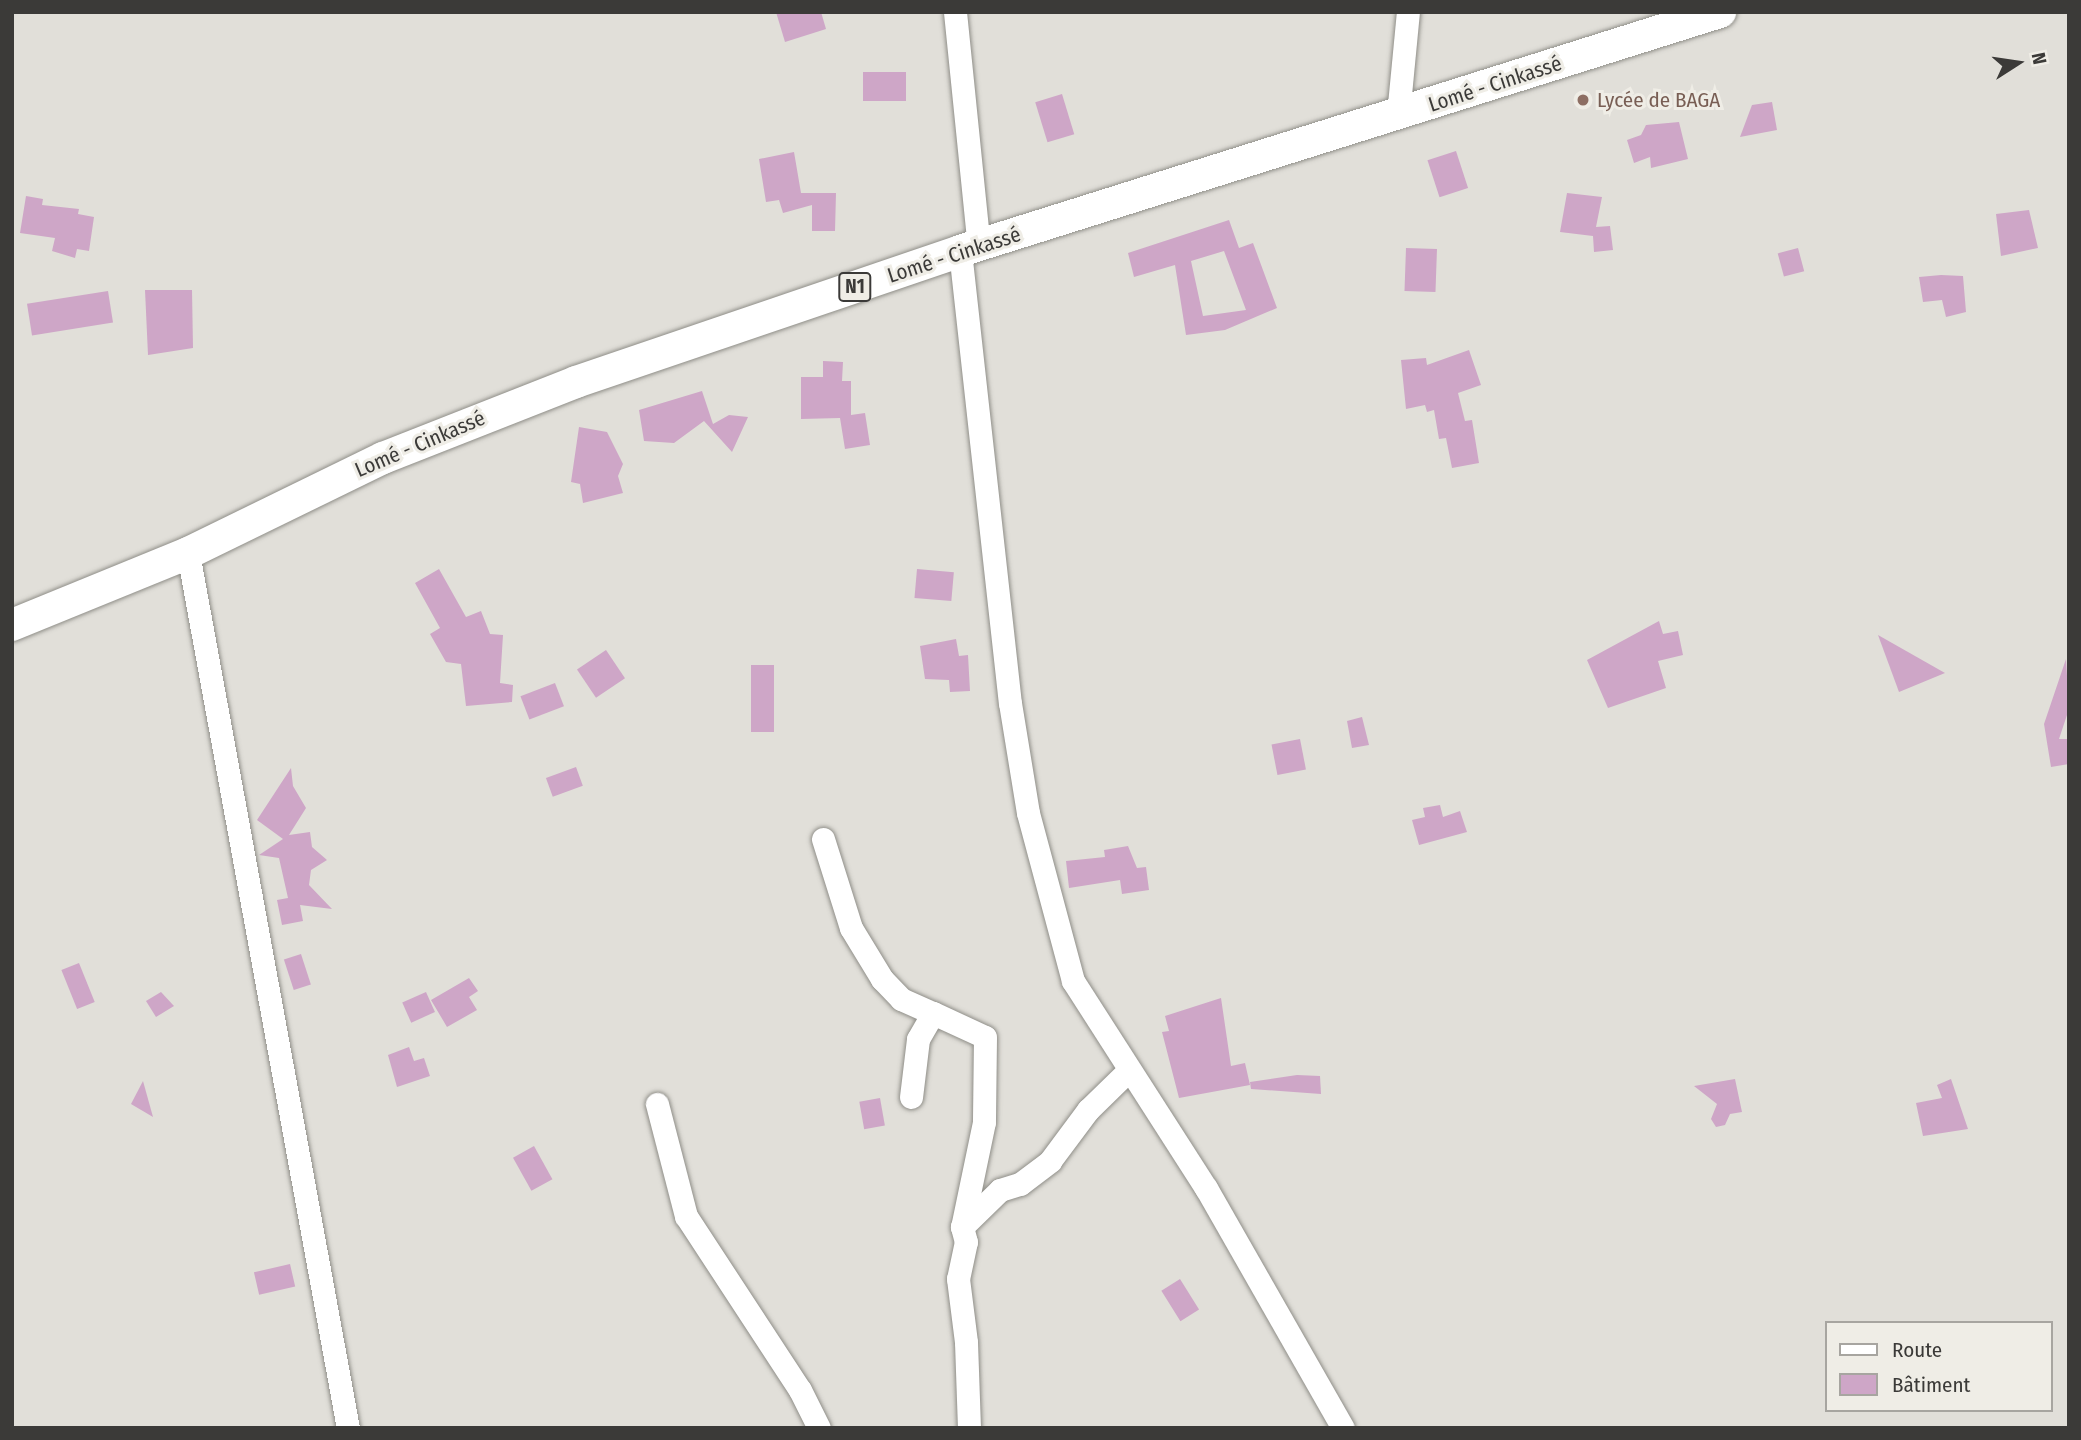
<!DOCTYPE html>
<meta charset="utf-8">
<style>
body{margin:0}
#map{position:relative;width:2081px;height:1440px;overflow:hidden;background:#e1dfd9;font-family:"Fira Sans Condensed",sans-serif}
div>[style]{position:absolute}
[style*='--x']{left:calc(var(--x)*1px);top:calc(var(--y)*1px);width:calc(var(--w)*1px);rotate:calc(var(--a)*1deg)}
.building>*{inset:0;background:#cea6c7;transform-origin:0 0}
.roads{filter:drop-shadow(0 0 2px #8f8e88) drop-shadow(0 0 2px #8f8e88)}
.minor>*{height:23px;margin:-11.5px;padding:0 11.5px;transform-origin:11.5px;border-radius:11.5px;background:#fff}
.highway>*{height:32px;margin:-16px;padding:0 16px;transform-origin:16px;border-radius:16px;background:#fff}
.dots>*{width:19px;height:19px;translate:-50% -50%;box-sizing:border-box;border:4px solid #efede6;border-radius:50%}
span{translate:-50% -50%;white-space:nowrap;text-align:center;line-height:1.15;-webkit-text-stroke:6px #efede6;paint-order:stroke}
.shield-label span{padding:2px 5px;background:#efede6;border:2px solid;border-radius:5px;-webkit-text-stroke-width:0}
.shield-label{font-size:19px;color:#3b3a38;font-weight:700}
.street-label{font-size:21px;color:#3b3a38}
.education-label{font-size:21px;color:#785e54}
.left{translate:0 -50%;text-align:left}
.frame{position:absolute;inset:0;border:14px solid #3b3a38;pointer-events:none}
.legend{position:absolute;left:1825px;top:1321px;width:228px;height:91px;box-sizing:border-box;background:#efede6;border:2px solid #a7a5a0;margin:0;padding:9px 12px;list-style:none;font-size:21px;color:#3b3a38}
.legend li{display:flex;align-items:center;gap:14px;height:35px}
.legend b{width:35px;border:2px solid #a7a5a0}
.north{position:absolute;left:1983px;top:28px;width:70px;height:70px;-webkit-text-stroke:5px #efede6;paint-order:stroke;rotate:78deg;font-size:19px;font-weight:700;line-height:28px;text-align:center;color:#3b3a38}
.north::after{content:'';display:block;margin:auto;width:24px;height:32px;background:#3b3a38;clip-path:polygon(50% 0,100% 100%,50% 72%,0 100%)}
</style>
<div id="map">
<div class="building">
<i style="clip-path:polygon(776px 12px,821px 12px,826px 29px,785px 42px)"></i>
<i style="left:906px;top:72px;width:29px;height:43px;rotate:90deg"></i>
<i style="left:1062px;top:94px;width:42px;height:28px;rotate:73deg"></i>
<i style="clip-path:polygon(1772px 102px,1777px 130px,1740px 137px,1752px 105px)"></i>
<i style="clip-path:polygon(1679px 122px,1688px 159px,1651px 168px,1650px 157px,1634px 163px,1627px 140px,1641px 135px,1646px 125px)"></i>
<i style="left:1456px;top:151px;width:39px;height:30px;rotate:72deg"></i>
<i style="clip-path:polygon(794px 152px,801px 193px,836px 193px,835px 231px,812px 231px,812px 205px,783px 213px,779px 200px,766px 202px,759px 159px)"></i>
<i style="clip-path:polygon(1567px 193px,1602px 197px,1596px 227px,1610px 226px,1613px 250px,1594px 252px,1593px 236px,1560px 232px)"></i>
<i style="clip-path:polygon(26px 196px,43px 199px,42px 205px,79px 209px,78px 214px,94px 217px,89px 251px,77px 249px,75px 258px,52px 251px,55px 238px,20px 233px)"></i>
<i style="clip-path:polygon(2029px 210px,2038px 248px,2001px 256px,1996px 214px)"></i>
<i style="clip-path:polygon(evenodd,1229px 220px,1239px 248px,1253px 243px,1277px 308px,1225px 330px,1186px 335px,1175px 265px,1134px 277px,1128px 253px,1229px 220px,1224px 251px,1246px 310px,1203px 316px,1191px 261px,1224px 251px)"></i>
<i style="left:1406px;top:248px;width:31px;height:43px;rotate:2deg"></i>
<i style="left:1798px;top:248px;width:24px;height:21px;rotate:75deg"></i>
<i style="clip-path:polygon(1941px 275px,1963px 276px,1966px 312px,1946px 317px,1942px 300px,1923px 302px,1919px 277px)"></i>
<i style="clip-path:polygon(145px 290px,192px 290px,193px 348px,148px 355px)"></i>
<i style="left:108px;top:291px;width:32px;height:82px;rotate:81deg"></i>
<i style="clip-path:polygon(1469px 350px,1481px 385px,1458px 393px,1465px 421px,1472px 420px,1479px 463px,1452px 468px,1446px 438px,1439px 439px,1434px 410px,1427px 412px,1425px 405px,1406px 409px,1401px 360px,1426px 358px,1427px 365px)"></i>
<i style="clip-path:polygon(823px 361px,843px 362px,842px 381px,851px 381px,851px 415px,865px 413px,870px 445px,845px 449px,840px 418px,801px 419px,801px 377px,823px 377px)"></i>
<i style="clip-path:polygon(702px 391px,713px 424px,729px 415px,748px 417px,732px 452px,704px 421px,674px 443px,644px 441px,639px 410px)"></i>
<i style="clip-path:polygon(579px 427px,607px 432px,623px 464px,618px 476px,623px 493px,583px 503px,580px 484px,571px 482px)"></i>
<i style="clip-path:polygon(439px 569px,466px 617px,481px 611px,490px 634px,503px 635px,500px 683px,513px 685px,512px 702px,466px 706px,461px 664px,446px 662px,430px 634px,440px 628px,415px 583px)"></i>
<i style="left:917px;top:569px;width:37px;height:29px;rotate:5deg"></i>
<i style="clip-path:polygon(1659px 621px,1663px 634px,1678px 631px,1683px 655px,1658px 661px,1666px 688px,1608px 708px,1587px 660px)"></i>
<i style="clip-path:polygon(1878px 635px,1945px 673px,1899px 692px)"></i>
<i style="clip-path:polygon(956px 639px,959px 656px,968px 655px,970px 691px,950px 692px,949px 680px,925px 679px,920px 646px)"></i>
<i style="left:606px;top:650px;width:34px;height:35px;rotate:56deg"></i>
<i style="clip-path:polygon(2066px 659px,2069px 709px,2059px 739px,2069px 739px,2069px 764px,2051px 767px,2044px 724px)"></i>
<i style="left:751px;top:665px;width:23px;height:67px"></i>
<i style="left:555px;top:683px;width:25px;height:37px;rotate:69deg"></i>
<i style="clip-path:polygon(1362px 717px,1369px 745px,1352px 748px,1347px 721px)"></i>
<i style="left:1300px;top:739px;width:31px;height:29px;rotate:79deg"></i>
<i style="left:576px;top:767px;width:20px;height:32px;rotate:70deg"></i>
<i style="clip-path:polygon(291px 768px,293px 786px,306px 808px,289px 835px,310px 832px,312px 847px,327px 860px,311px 870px,309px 885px,332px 909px,300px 905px,303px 921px,282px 925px,277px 900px,288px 898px,279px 858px,259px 855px,283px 839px,257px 820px)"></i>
<i style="clip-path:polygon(1440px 805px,1443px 817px,1460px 811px,1467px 832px,1419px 845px,1412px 820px,1425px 817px,1423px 808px)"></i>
<i style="clip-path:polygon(1128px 846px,1137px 868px,1146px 867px,1149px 890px,1122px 894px,1120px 880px,1069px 888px,1066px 861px,1105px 857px,1104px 850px)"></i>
<i style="left:301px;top:954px;width:32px;height:18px;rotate:72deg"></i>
<i style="left:79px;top:963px;width:42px;height:19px;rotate:68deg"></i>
<i style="clip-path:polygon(469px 978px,478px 991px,469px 997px,477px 1010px,447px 1027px,431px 1000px)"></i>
<i style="clip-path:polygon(161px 992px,174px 1006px,156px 1017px,146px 1001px)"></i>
<i style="left:426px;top:992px;width:22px;height:26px;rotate:66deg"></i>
<i style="clip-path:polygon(1221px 998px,1231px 1066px,1245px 1063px,1250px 1085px,1179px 1098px,1162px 1032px,1169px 1031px,1165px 1016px)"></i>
<i style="clip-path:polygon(409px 1047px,414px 1061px,424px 1058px,430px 1076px,397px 1087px,388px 1055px)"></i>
<i style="clip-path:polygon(1297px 1075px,1320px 1076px,1321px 1094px,1251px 1089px,1250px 1082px)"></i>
<i style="clip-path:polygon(1735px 1079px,1742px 1112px,1730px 1114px,1725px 1125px,1716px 1127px,1711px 1119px,1717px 1104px,1694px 1086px)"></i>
<i style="clip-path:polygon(1951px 1079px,1968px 1129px,1923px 1136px,1916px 1103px,1942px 1098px,1937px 1085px)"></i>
<i style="clip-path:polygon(143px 1081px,153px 1117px,131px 1104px)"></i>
<i style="left:880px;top:1098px;width:28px;height:21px;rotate:80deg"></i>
<i style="left:534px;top:1146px;width:38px;height:24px;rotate:61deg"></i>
<i style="left:290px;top:1264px;width:23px;height:37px;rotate:77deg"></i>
<i style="left:1180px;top:1279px;width:36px;height:22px;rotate:58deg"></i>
</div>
<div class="roads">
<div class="minor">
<i style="--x:955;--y:12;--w:236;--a:84.2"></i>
<i style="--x:1398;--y:115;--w:103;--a:-84.5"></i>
<i style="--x:960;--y:251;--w:455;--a:83.7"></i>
<i style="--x:1010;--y:703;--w:111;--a:80.7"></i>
<i style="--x:1028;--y:813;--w:174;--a:75"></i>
<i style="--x:1073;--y:981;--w:246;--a:57.3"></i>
<i style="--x:1206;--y:1188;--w:276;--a:60.3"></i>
<i style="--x:188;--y:553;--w:890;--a:79.64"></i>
<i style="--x:823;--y:839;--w:93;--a:72.5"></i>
<i style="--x:851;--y:928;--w:60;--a:58.7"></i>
<i style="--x:882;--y:979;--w:28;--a:46"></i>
<i style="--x:901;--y:999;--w:35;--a:24"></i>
<i style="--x:911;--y:1097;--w:58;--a:-83.1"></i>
<i style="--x:918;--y:1039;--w:30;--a:-60"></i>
<i style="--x:933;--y:1013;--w:57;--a:24.8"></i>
<i style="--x:985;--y:1037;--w:85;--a:90.7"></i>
<i style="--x:984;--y:1122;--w:107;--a:101.8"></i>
<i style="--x:657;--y:1104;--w:116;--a:75.5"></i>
<i style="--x:686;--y:1216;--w:208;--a:56.8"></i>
<i style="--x:800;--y:1390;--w:42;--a:63.4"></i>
<i style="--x:969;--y:1428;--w:86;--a:-92"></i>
<i style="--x:966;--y:1342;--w:64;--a:-97.2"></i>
<i style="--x:958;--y:1279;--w:38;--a:-78"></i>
<i style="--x:966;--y:1242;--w:16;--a:-105"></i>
<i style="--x:962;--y:1227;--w:53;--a:-44.2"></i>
<i style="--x:1000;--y:1190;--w:21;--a:-17"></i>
<i style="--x:1020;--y:1184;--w:38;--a:-37"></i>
<i style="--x:1050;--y:1161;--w:64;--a:-53.3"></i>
<i style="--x:1088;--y:1110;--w:56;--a:-44.3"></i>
</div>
<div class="highway">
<i style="--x:12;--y:625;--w:190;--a:-22.2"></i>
<i style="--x:188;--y:553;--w:217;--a:-26"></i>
<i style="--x:383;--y:458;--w:207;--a:-21.5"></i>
<i style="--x:576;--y:382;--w:406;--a:-18.8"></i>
<i style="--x:960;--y:251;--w:797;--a:-17.46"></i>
</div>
</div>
<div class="dots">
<i style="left:1583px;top:100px;background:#8d6e63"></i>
</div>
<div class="shield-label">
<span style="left:855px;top:287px">N1</span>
</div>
<div class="street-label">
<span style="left:1495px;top:84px;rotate:-18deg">Lomé - Cinkassé</span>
<span style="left:954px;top:255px;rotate:-18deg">Lomé - Cinkassé</span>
<span style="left:420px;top:444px;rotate:-23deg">Lomé - Cinkassé</span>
</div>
<div class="education-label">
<span class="left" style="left:1597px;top:100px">Lycée de BAGA</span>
</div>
<div class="frame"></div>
<ul class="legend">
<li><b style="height:9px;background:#fff"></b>Route</li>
<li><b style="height:19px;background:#cea6c7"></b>Bâtiment</li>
</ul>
<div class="north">N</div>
</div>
